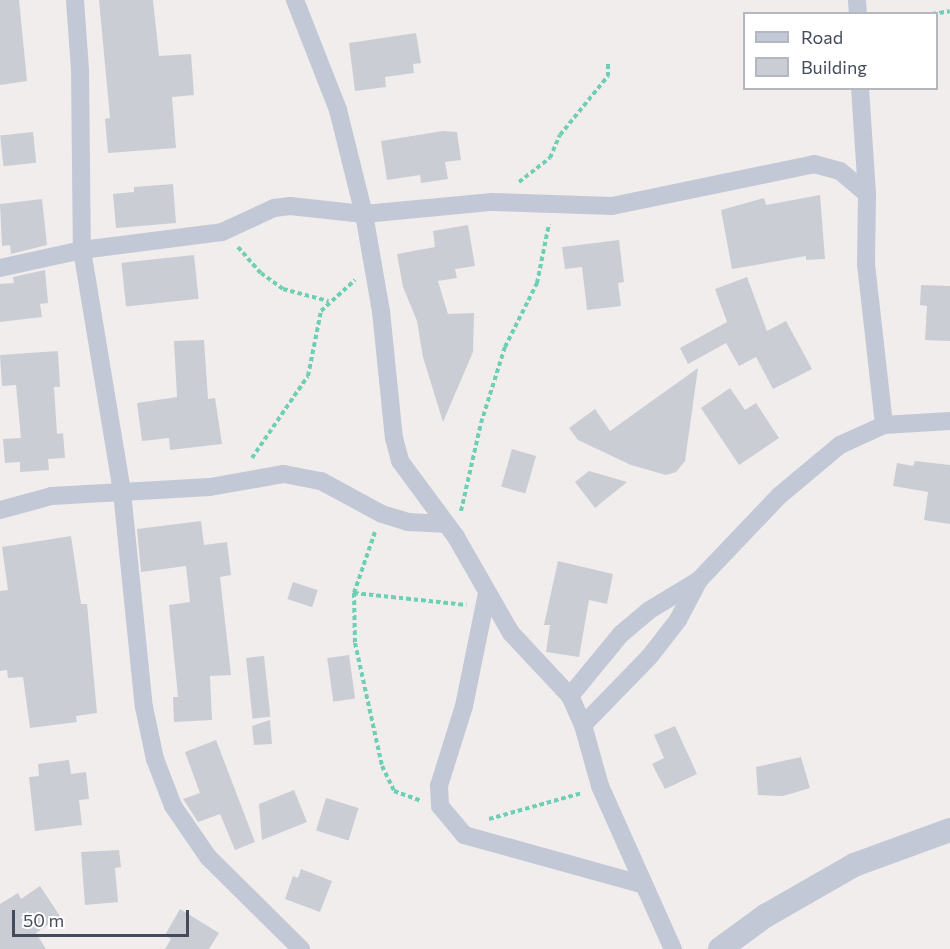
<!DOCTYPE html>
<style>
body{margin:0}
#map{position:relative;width:950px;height:949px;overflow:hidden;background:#f0edec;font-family:Commissioner,sans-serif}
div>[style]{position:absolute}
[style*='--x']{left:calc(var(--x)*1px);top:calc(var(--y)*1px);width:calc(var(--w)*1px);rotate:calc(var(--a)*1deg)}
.building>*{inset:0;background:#cbcdd5;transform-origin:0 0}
.path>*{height:4px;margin-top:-2px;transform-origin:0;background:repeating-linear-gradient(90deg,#6fcfb5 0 4.5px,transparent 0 7.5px)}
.minor>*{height:18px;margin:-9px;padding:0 9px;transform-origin:9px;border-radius:9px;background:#c2c8d5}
.tertiary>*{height:24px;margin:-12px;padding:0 12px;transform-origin:12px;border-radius:12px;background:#c2c8d5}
span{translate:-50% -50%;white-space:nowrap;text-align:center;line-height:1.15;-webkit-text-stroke:6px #fff;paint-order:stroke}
.legend{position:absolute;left:743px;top:12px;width:195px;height:78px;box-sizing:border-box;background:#fff;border:2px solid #b4b7bd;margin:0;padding:8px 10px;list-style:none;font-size:18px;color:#444b5b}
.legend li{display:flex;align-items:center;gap:12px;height:30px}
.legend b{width:30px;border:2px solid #b4b7bd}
.scale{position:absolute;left:12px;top:910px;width:177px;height:27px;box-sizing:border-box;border:3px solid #444b5b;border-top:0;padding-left:8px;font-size:18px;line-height:21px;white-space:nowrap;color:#444b5b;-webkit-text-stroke:4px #fff;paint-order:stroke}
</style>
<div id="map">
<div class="building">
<i style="clip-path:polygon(0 0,19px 0,27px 81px,0 85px)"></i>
<i style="clip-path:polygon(99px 0,153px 0,159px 56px,191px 54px,194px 95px,172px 97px,176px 148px,108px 153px,105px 119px,110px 118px)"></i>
<i style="clip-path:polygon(416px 33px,421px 63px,413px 64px,414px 73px,385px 77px,386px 87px,355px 91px,349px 43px)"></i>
<i style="clip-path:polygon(443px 131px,457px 132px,461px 160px,445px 162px,448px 179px,421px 183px,420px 175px,387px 180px,381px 141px)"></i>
<i style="left:33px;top:132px;width:31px;height:33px;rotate:84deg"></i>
<i style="clip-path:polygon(173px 184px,176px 223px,116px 228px,113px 194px,134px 192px,134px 187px)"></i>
<i style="clip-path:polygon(820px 195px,825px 259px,806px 260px,806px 256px,732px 269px,721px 210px,764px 198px,766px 205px)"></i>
<i style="clip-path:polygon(42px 199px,47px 245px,11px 254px,10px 245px,2px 246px,0 204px)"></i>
<i style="clip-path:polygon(468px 225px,475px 266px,455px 269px,457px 278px,438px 281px,448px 314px,474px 313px,473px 352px,443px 422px,423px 357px,417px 321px,403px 287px,397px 254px,435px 247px,433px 231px)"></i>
<i style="clip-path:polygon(619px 240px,624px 282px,618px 283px,621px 306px,587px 310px,582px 267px,565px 269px,562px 247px)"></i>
<i style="left:194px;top:255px;width:44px;height:73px;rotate:84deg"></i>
<i style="clip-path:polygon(45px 270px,48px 303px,40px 304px,42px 317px,0 322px,0 284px,14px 283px,13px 277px)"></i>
<i style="clip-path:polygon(747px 277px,767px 331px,786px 321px,812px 369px,773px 389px,756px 357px,739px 366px,726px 343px,688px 364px,680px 348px,727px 322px,715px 289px)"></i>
<i style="clip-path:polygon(921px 285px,950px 286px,950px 341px,925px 340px,927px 306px,920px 305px)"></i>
<i style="clip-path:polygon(204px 340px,208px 399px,215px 398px,222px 444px,170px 450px,169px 438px,142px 441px,137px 403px,177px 397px,174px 341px)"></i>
<i style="clip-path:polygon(58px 351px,60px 387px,54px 387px,57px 434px,63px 433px,65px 458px,48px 459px,49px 470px,20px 472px,20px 462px,5px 463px,3px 439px,21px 438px,16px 385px,2px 386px,0 355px)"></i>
<i style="clip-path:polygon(698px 368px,685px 461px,676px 472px,666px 475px,631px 465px,578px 440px,569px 428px,595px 409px,610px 431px)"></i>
<i style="clip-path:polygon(730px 388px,745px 410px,756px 403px,779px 438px,739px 465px,701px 408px)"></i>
<i style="left:512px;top:449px;width:25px;height:39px;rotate:16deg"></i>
<i style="clip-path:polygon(915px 461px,950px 465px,950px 524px,924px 520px,928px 492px,893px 486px,897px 463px,913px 466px)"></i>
<i style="clip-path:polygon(589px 471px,627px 482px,595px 508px,575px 482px)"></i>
<i style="clip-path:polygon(201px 521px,204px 545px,227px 542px,231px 575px,220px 577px,231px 675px,210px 676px,212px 720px,174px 722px,173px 697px,178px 697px,169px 605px,190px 602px,186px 566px,141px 572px,137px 529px)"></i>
<i style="clip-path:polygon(71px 536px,81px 604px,87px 604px,97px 713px,76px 716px,77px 722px,30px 728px,23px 677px,8px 678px,7px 670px,0 671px,0 591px,8px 590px,2px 547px)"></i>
<i style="clip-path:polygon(558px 561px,613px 574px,607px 604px,589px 600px,579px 657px,546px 652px,550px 625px,544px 625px)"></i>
<i style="left:293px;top:582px;width:26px;height:18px;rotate:18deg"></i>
<i style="left:349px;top:655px;width:44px;height:22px;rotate:82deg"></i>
<i style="left:264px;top:656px;width:61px;height:18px;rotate:84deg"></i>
<i style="clip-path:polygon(270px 720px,272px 744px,254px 745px,252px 726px)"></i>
<i style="clip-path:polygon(675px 726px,697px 774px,665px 789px,652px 764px,664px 758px,654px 735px)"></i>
<i style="clip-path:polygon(216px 740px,255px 842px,235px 850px,220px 814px,198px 822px,183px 799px,200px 793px,185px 752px)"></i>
<i style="clip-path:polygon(801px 757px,810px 788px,783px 796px,758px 795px,756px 767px)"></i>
<i style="clip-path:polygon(69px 760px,71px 774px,86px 772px,89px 799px,79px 800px,82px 825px,35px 831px,29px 777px,39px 776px,38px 764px)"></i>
<i style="clip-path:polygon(294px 790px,307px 822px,262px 840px,259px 804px)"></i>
<i style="left:326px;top:798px;width:34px;height:34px;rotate:17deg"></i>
<i style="clip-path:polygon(119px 850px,121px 867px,115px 868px,118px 902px,85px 905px,81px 852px)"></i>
<i style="clip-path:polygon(301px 869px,332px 881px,320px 912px,285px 899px,293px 876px,298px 878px)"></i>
<i style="clip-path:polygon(40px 886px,60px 916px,36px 933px,46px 949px,0 949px,0 904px,18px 893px,21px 899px)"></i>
<i style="clip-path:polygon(180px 909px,219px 933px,209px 949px,165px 949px,171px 939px,165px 935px)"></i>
</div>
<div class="path">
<i style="--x:932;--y:14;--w:18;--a:-9"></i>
<i style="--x:519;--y:182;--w:39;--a:-38"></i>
<i style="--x:550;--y:158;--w:25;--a:-67"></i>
<i style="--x:560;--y:135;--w:76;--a:-50.9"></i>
<i style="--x:608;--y:76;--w:12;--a:-90"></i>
<i style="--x:238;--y:247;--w:35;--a:49"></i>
<i style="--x:261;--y:273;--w:27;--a:36"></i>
<i style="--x:283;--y:289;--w:47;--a:14.9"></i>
<i style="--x:252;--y:458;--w:99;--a:-55.7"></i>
<i style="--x:308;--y:376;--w:66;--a:-78.7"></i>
<i style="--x:321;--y:311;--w:46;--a:-42.4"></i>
<i style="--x:461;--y:511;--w:90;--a:-77.2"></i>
<i style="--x:481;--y:423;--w:80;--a:-72.5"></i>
<i style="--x:505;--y:347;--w:72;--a:-63.4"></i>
<i style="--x:537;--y:283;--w:60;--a:-78.5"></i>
<i style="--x:375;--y:532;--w:65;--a:109"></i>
<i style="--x:354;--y:593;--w:50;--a:88.9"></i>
<i style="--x:355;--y:643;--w:126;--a:77.6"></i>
<i style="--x:382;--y:766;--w:28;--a:64"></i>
<i style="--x:394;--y:791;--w:29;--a:20"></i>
<i style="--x:354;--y:593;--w:113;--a:6.1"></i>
<i style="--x:489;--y:819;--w:97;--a:-15.6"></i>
</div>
<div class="minor">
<i style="--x:75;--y:0;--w:70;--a:85.9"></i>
<i style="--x:80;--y:70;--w:180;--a:89.4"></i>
<i style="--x:82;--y:250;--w:245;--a:80.6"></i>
<i style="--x:122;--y:492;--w:216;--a:84.2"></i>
<i style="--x:144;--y:707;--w:53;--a:78.1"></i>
<i style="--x:155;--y:759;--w:50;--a:69"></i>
<i style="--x:173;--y:806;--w:62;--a:55.5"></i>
<i style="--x:208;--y:857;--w:131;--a:44.7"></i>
<i style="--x:295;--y:0;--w:118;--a:68.6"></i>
<i style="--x:338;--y:110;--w:107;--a:76"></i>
<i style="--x:364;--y:214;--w:98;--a:80.1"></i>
<i style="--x:381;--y:311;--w:128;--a:84.2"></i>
<i style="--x:394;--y:438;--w:24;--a:75"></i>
<i style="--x:400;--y:461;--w:94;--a:53.6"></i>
<i style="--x:456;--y:537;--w:111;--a:60.2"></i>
<i style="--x:511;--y:633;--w:86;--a:46.9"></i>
<i style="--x:570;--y:696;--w:32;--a:66"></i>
<i style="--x:583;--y:725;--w:63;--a:74.4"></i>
<i style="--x:600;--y:786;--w:179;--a:65.9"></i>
<i style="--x:857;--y:0;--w:14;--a:86"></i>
<i style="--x:860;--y:88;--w:106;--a:86.2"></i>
<i style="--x:867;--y:194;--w:70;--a:90.8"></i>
<i style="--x:866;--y:264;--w:162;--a:83.6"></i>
<i style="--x:0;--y:268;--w:84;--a:-12.4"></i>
<i style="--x:82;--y:250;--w:141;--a:-7.3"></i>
<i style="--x:222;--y:232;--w:57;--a:-24.8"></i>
<i style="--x:274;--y:208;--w:16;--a:-7"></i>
<i style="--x:290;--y:206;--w:74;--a:6.2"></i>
<i style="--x:364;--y:214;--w:129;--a:-5.4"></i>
<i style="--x:492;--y:202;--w:120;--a:1.9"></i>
<i style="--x:612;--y:206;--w:206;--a:-11.7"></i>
<i style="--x:814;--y:164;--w:27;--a:15"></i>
<i style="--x:840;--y:171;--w:35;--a:40"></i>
<i style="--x:0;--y:510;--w:54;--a:-15.1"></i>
<i style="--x:52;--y:496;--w:158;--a:-3.3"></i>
<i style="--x:210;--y:487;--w:75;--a:-10"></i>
<i style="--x:284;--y:474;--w:38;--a:11"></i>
<i style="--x:321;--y:481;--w:69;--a:28.4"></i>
<i style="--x:382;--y:514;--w:27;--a:17"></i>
<i style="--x:408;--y:522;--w:36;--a:3"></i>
<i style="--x:487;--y:593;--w:115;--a:101.5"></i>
<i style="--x:464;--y:706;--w:84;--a:107.4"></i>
<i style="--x:439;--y:786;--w:20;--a:87"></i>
<i style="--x:440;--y:806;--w:38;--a:50"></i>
<i style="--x:464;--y:835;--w:184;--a:15.5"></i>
<i style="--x:570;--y:696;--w:80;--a:-50.6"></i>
<i style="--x:621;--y:634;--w:35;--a:-40"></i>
<i style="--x:648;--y:611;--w:60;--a:-31.3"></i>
<i style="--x:699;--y:580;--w:116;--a:-46.4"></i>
<i style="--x:779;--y:496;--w:80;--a:-39.9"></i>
<i style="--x:840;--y:445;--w:48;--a:-24.4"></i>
<i style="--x:884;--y:425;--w:66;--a:-3.5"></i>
<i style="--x:583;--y:725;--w:96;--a:-45.8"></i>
<i style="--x:650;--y:656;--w:46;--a:-52.1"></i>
<i style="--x:678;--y:620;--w:45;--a:-62.3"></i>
</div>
<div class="tertiary">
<i style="--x:720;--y:949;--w:56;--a:-36.3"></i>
<i style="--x:765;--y:916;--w:103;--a:-29.8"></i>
<i style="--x:854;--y:865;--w:102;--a:-20"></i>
</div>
<ul class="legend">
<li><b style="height:8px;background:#c2c8d5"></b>Road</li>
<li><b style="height:16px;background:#cbcdd5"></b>Building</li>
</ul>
<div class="scale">50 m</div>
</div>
